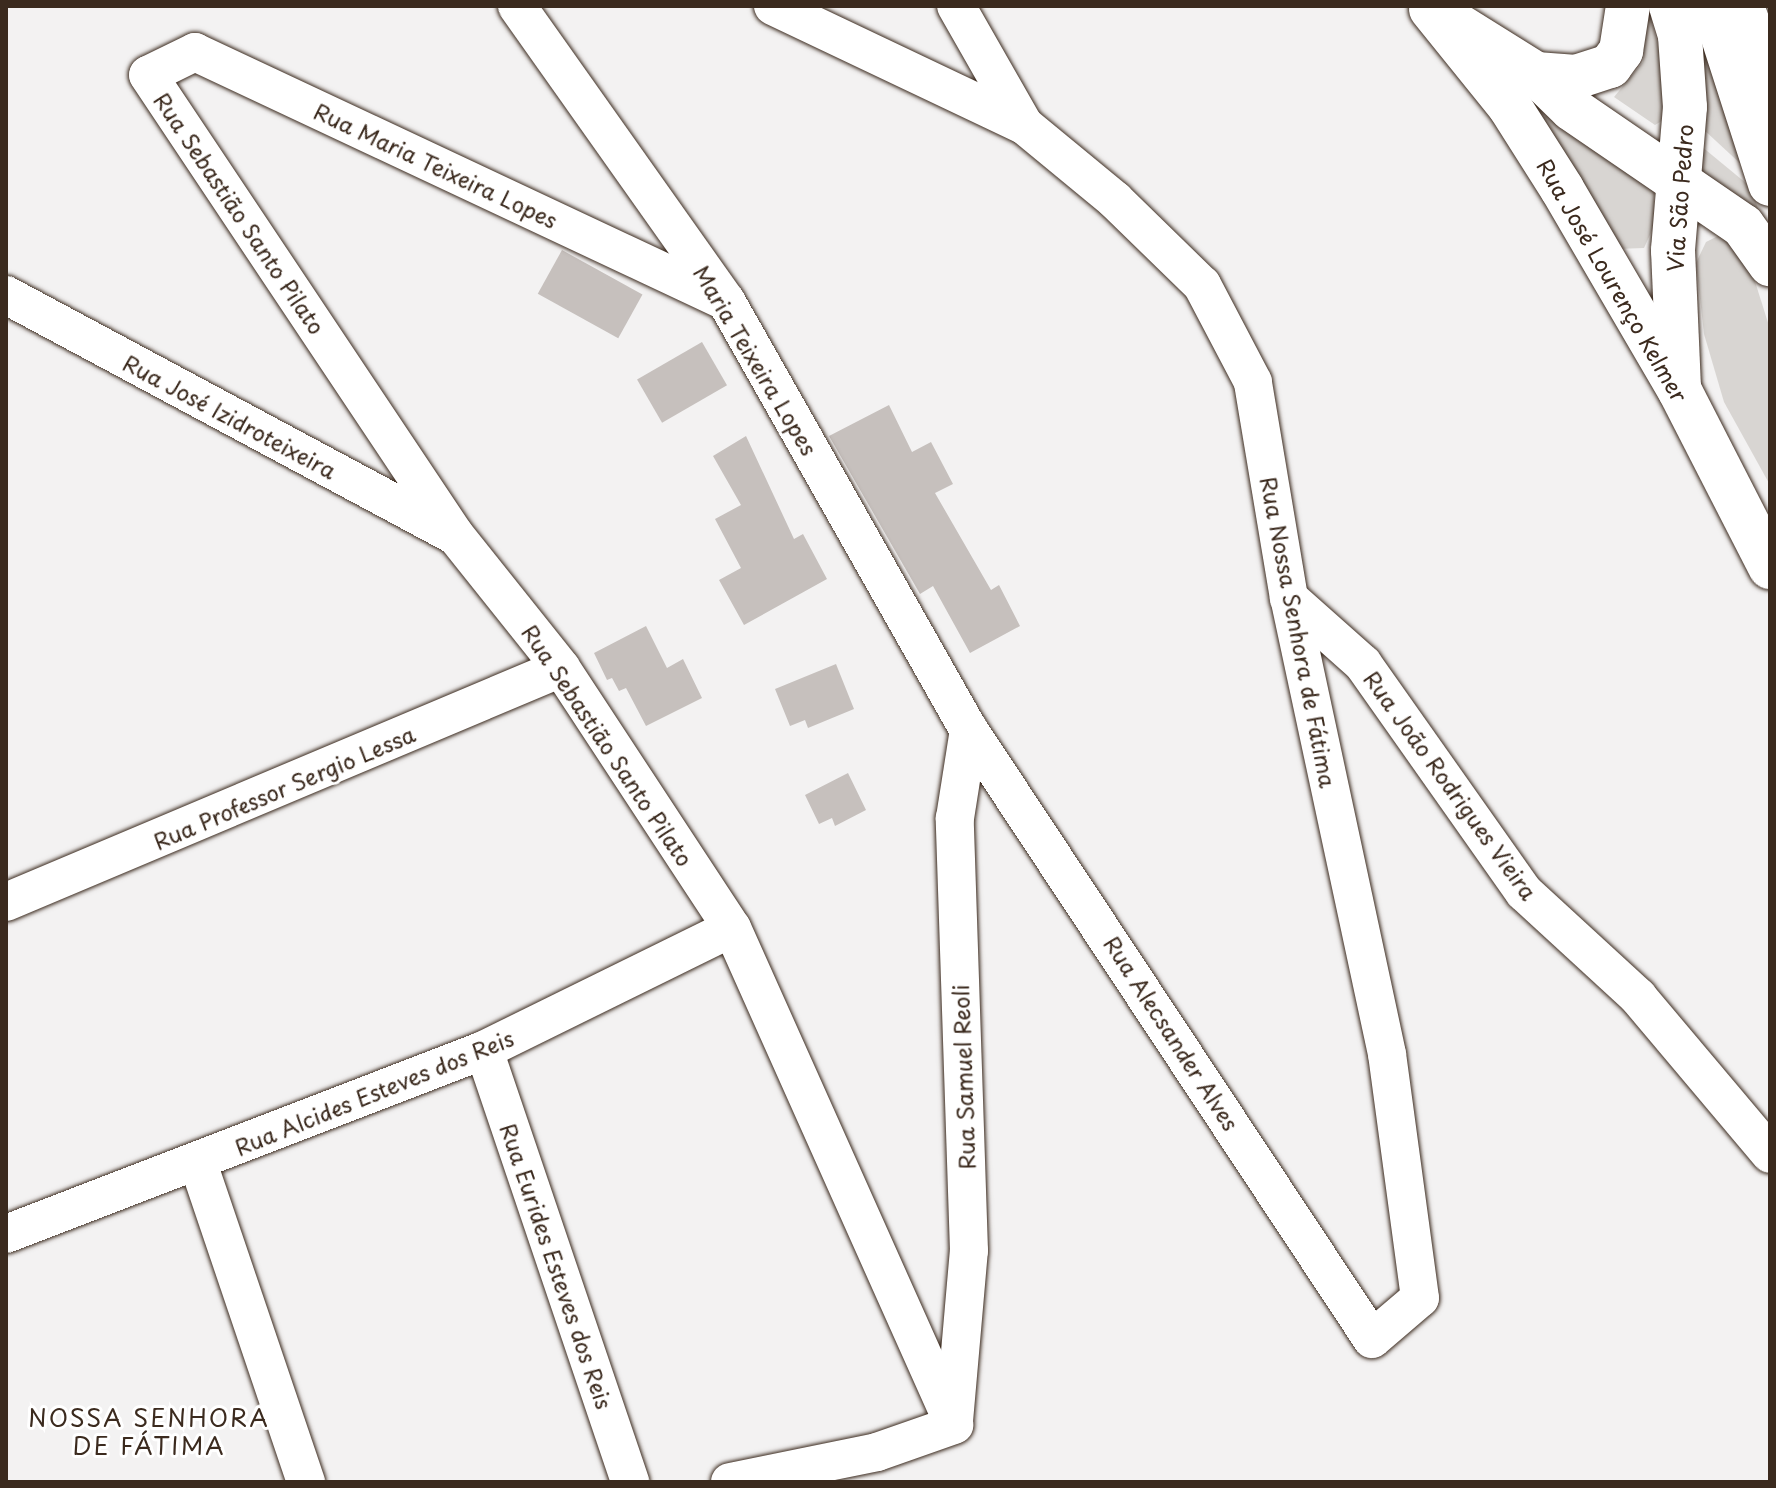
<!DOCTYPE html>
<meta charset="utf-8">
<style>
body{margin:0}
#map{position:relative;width:1776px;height:1488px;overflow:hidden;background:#f3f2f2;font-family:"Playpen Sans",sans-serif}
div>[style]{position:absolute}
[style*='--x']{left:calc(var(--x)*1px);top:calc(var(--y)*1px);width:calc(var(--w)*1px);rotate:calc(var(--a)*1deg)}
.green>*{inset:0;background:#d8d5d2}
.building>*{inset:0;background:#c6c0bd;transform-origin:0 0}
.roads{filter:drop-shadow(0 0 2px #3b2a1e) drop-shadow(0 0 2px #3b2a1e)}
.street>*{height:38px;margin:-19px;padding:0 19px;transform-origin:19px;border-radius:19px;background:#fff}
.secondary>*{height:44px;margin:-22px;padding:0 22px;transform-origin:22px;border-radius:22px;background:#fff}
span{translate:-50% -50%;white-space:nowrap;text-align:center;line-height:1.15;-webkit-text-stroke:6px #fff;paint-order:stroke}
.street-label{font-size:22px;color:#3b2a1e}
.neighbourhood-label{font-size:24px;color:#3b2a1e;letter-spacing:2px}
.frame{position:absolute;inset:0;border:8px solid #3b2a1e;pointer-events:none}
</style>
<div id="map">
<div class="green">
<i style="clip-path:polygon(1648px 6px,1663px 66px,1665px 119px,1655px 125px,1614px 97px,1643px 62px)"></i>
<i style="clip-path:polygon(1698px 27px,1743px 166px,1703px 129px)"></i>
<i style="clip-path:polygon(1549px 114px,1654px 187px,1654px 226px,1644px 248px,1616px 249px,1538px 121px)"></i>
<i style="clip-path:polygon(1701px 146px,1752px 188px,1760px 216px,1702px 173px)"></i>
<i style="clip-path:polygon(1720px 235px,1746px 253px,1770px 329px,1770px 485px,1724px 402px,1704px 334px,1696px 263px,1706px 242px)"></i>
</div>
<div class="building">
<i style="left:562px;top:250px;width:92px;height:50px;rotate:29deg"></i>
<i style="left:702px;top:342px;width:50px;height:75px;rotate:60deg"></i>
<i style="clip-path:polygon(889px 405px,912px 452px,931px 442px,953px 484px,935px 493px,991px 590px,999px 585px,1020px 626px,970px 653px,933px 586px,920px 594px,829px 436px)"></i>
<i style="clip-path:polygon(746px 436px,794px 539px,803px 534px,827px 579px,744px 625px,719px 580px,741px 568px,715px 519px,741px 505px,713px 456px)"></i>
<i style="clip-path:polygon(646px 626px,667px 668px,683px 659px,702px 698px,646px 726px,626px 688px,619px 691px,612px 678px,607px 680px,594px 653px)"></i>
<i style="clip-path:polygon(836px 664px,854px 709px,808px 728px,805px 720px,790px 726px,775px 689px)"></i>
<i style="clip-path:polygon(848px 773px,866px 810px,835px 826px,832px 818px,819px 824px,805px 795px)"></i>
</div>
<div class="roads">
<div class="street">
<i style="--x:517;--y:6;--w:362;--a:54.7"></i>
<i style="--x:726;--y:301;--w:493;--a:60.5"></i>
<i style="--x:969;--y:730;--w:730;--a:56.51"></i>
<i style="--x:1372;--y:1339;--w:63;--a:-40.5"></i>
<i style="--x:1420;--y:1298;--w:246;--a:-97.7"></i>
<i style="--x:1387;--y:1054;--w:466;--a:-102.1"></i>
<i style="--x:1289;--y:598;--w:219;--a:-99.5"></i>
<i style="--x:1253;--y:382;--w:110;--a:-117.7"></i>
<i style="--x:1202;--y:285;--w:122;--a:-135.7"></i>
<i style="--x:1115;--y:200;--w:118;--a:-140.5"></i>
<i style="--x:1024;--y:125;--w:137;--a:-119.7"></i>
<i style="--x:773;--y:6;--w:278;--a:25.4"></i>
<i style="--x:1745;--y:6;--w:59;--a:70"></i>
<i style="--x:1765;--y:61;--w:79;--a:93.6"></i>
<i style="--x:6;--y:295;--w:506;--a:28.19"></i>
<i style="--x:721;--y:299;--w:581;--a:-154.85"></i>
<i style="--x:195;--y:52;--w:52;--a:153.9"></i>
<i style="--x:148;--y:75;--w:553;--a:56.28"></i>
<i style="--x:455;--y:535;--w:170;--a:51.4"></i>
<i style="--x:561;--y:668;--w:311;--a:56.7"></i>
<i style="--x:732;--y:928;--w:544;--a:65.93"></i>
<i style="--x:1289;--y:598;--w:99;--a:41.7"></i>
<i style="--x:1363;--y:664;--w:279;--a:54.8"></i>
<i style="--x:1524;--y:892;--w:155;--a:42.6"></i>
<i style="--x:1638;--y:997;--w:205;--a:49.9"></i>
<i style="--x:6;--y:902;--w:602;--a:-22.86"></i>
<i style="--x:484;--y:1050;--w:456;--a:71.3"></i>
<i style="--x:198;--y:1163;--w:337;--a:71.3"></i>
<i style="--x:6;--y:1234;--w:512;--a:-21.05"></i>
<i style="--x:484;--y:1050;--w:276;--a:-26.2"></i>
<i style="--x:954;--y:1421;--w:171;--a:-85"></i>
<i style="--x:969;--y:1251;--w:433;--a:-91.9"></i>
<i style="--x:955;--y:818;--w:89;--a:-81"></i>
<i style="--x:730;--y:1482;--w:150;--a:-11.5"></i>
<i style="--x:877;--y:1452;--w:82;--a:-19.3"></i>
</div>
<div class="secondary">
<i style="--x:1671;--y:6;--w:31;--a:73"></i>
<i style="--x:1680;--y:36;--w:71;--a:86"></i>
<i style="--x:1685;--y:107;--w:144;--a:94.8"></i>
<i style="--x:1673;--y:250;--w:135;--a:87.5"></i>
<i style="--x:1713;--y:6;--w:187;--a:72.2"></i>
<i style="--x:1431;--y:9;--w:126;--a:51.1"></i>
<i style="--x:1510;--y:107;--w:97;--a:57.6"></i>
<i style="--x:1562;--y:189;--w:234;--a:59.7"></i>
<i style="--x:1680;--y:391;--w:198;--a:62.9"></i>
<i style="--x:1459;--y:26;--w:91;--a:31.9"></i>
<i style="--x:1536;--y:74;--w:50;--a:44.2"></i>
<i style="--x:1572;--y:109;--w:207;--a:34.4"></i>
<i style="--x:1743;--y:226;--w:47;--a:54.6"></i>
<i style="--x:1536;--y:74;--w:40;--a:4.3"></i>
<i style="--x:1576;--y:77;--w:36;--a:-18"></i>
<i style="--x:1610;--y:66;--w:19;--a:-54"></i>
<i style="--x:1621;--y:51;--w:46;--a:-81.2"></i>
</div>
</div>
<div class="street-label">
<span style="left:436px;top:165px;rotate:25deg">Rua Maria Teixeira Lopes</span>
<span style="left:1679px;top:198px;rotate:-86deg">Via São Pedro</span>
<span style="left:240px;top:213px;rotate:56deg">Rua Sebastião Santo Pilato</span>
<span style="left:1613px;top:280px;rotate:60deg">Rua José Lourenço Kelmer</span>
<span style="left:756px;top:360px;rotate:59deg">Maria Teixeira Lopes</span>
<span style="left:230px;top:416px;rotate:28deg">Rua José Izidroteixeira</span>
<span style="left:1299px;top:632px;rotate:79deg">Rua Nossa Senhora de Fátima</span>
<span style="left:608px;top:745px;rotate:56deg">Rua Sebastião Santo Pilato</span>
<span style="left:1451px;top:785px;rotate:54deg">Rua João Rodrigues Vieira</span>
<span style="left:284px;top:787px;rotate:-23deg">Rua Professor Sergio Lessa</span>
<span style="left:1172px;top:1033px;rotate:57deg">Rua Alecsander Alves</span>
<span style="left:963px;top:1077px;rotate:-92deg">Rua Samuel Reoli</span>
<span style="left:374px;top:1092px;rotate:-22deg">Rua Alcides Esteves dos Reis</span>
<span style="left:557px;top:1266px;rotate:71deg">Rua Eurides Esteves dos Reis</span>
</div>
<div class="neighbourhood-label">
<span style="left:149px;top:1432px">NOSSA SENHORA<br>DE FÁTIMA</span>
</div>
<div class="frame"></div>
</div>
